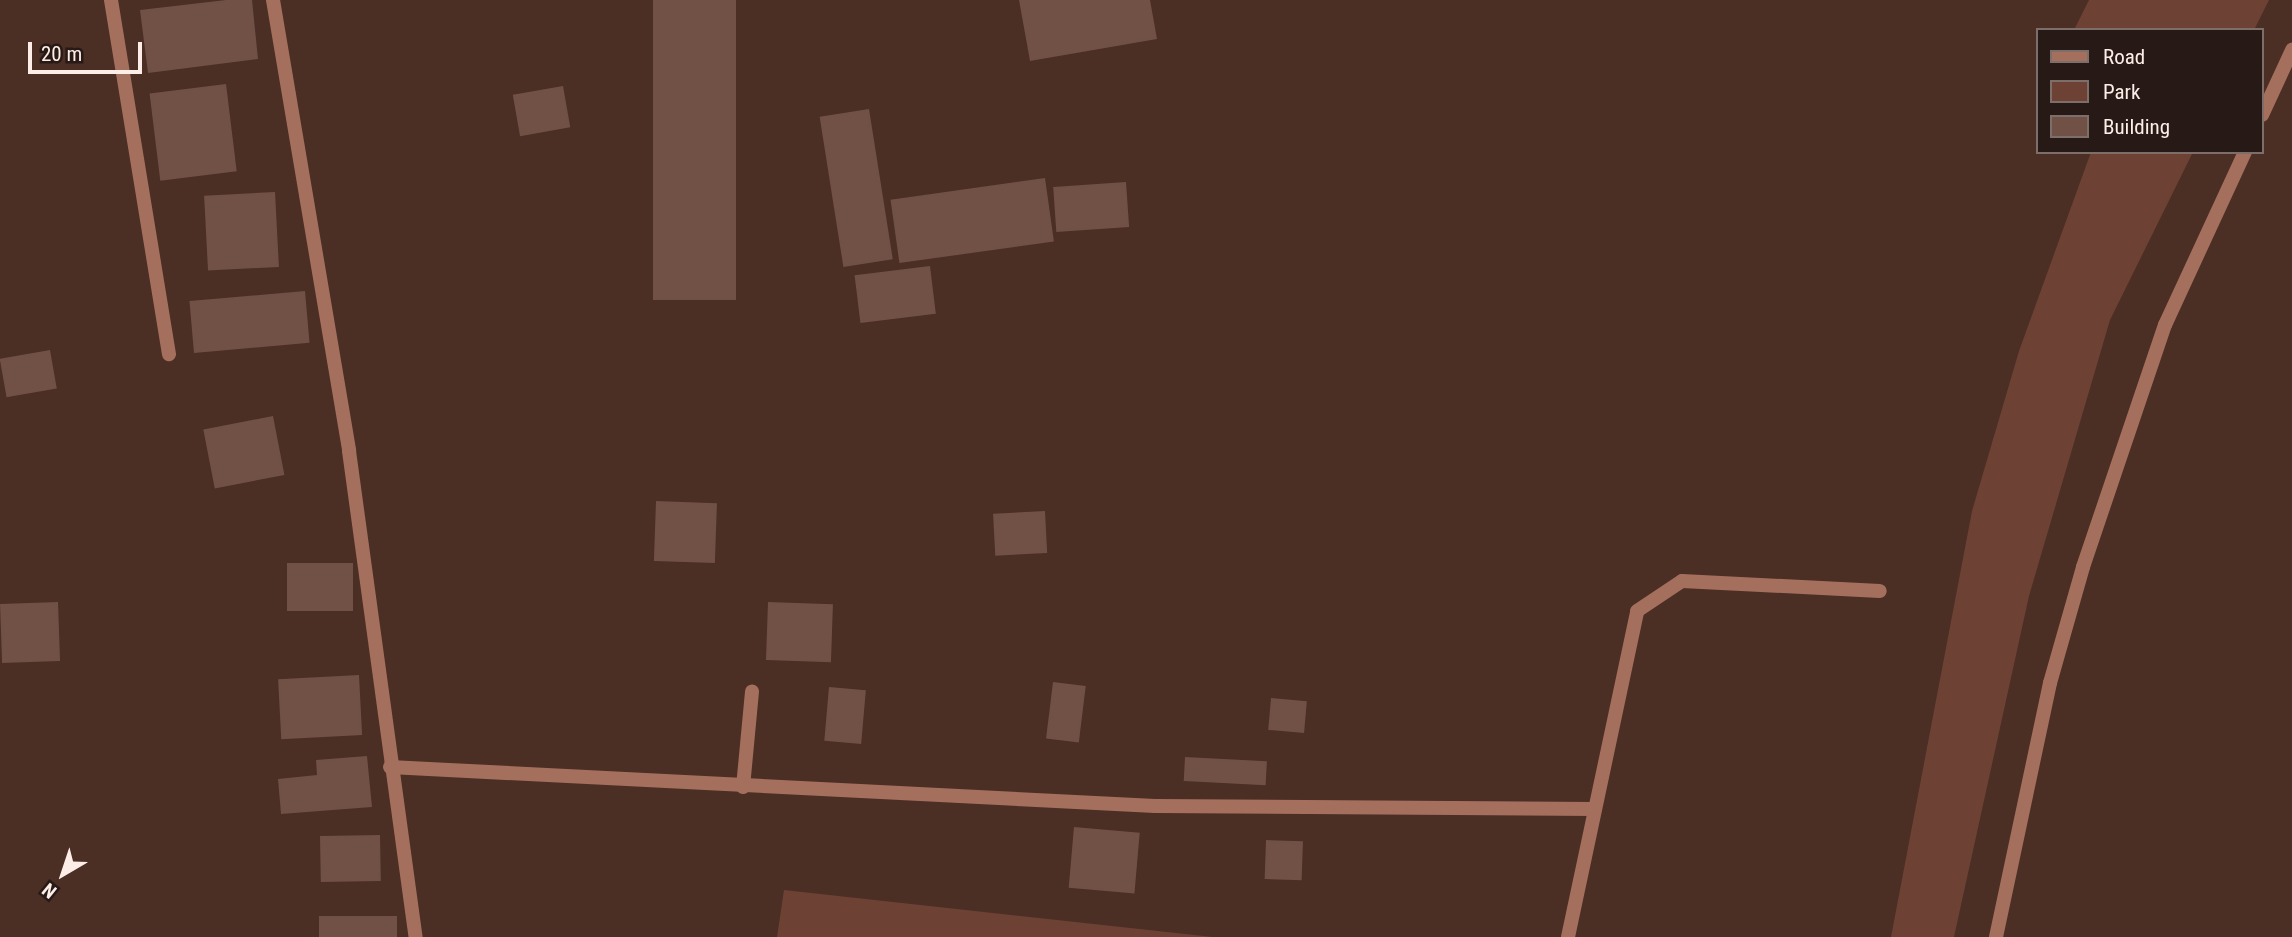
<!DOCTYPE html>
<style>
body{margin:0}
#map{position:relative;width:2292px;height:937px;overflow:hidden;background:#4b2e24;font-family:"Roboto Condensed",sans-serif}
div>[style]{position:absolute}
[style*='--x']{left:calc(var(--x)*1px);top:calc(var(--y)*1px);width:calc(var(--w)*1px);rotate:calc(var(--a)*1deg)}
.green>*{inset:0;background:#6d4133}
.building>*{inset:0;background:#715146;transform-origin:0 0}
.lane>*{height:14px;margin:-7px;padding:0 7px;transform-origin:7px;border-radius:7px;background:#a56f5d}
.street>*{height:14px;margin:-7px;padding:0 7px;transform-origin:7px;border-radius:7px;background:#a56f5d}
span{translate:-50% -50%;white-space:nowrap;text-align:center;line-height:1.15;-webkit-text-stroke:6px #271a16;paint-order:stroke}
.legend{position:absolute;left:2036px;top:28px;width:228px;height:126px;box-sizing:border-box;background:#271a16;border:2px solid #7d6e6a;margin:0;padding:9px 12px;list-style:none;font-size:21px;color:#fdede8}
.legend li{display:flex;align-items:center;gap:14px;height:35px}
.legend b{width:35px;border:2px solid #7d6e6a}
.north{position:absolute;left:28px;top:839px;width:70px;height:70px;-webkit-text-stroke:5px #271a16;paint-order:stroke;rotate:219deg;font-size:19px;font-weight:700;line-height:28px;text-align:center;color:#fdede8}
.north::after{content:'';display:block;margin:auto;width:24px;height:32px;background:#fdede8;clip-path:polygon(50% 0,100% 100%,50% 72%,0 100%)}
.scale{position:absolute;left:28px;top:42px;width:114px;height:32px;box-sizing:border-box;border:4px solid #fdede8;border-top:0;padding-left:9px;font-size:21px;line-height:24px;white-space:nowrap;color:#fdede8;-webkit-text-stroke:5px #271a16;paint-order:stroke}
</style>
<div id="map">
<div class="green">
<i style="clip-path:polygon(2089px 0,2269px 0,2254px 30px,2074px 30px)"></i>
<i style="clip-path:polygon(2091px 152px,2193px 152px,2110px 320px,2029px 596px,1954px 937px,1891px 937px,1972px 511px,2019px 351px)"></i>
<i style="clip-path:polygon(784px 890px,1213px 937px,777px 937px)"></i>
</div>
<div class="building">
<i style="clip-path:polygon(226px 0,252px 0,258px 59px,148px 73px,140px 10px)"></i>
<i style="left:653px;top:0;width:83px;height:300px"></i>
<i style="clip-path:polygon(1019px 0,1150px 0,1157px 39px,1030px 61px)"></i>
<i style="left:226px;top:84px;width:88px;height:77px;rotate:83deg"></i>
<i style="left:563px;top:86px;width:42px;height:51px;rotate:80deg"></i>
<i style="left:869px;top:109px;width:152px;height:50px;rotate:81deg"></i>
<i style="left:1045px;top:178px;width:64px;height:156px;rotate:82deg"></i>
<i style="left:1126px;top:182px;width:45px;height:73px;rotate:86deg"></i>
<i style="left:275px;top:192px;width:75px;height:71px;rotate:87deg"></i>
<i style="left:930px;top:266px;width:48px;height:76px;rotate:83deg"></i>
<i style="left:305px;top:291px;width:52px;height:116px;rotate:85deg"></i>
<i style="left:50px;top:350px;width:39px;height:51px;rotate:80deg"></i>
<i style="left:273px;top:416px;width:60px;height:71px;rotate:79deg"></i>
<i style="left:656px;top:501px;width:61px;height:60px;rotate:2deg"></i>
<i style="left:1045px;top:511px;width:42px;height:52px;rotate:87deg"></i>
<i style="left:287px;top:563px;width:66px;height:48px"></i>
<i style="left:58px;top:602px;width:59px;height:58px;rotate:88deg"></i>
<i style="left:768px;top:602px;width:65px;height:58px;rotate:2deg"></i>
<i style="left:359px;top:675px;width:60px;height:81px;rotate:87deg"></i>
<i style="left:1053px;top:682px;width:33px;height:57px;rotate:7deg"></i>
<i style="left:829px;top:687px;width:37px;height:54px;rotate:5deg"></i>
<i style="left:1271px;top:698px;width:36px;height:32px;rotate:5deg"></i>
<i style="clip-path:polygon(367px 756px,372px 807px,281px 814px,278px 779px,317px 775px,316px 760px)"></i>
<i style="left:1185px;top:757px;width:82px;height:24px;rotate:3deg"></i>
<i style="left:1074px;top:827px;width:66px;height:61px;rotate:5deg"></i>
<i style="left:380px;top:835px;width:46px;height:60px;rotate:89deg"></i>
<i style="left:1266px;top:840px;width:37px;height:39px;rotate:2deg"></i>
<i style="left:397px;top:916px;width:21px;height:78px;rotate:90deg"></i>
</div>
<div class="lane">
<i style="--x:743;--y:787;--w:96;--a:-84.6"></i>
<i style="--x:1568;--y:937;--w:333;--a:-78"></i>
<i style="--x:1637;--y:611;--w:54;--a:-33.7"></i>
<i style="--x:1682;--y:581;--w:198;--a:2.9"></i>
</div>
<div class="street">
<i style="--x:111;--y:0;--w:359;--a:80.7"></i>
<i style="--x:273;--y:0;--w:457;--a:80.4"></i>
<i style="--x:349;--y:451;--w:491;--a:82.2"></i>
<i style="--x:2262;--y:115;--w:72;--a:-65.2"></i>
<i style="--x:390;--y:767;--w:766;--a:2.92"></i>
<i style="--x:1155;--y:806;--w:440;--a:0.4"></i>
<i style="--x:1996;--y:937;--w:260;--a:-78"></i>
<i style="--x:2050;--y:683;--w:121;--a:-74.1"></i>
<i style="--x:2083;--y:567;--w:256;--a:-71.3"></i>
<i style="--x:2165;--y:325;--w:191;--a:-65.2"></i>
</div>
<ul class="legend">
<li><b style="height:9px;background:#a56f5d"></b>Road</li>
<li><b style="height:19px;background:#6d4133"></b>Park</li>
<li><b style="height:19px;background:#715146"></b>Building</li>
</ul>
<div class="north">N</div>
<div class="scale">20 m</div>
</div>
